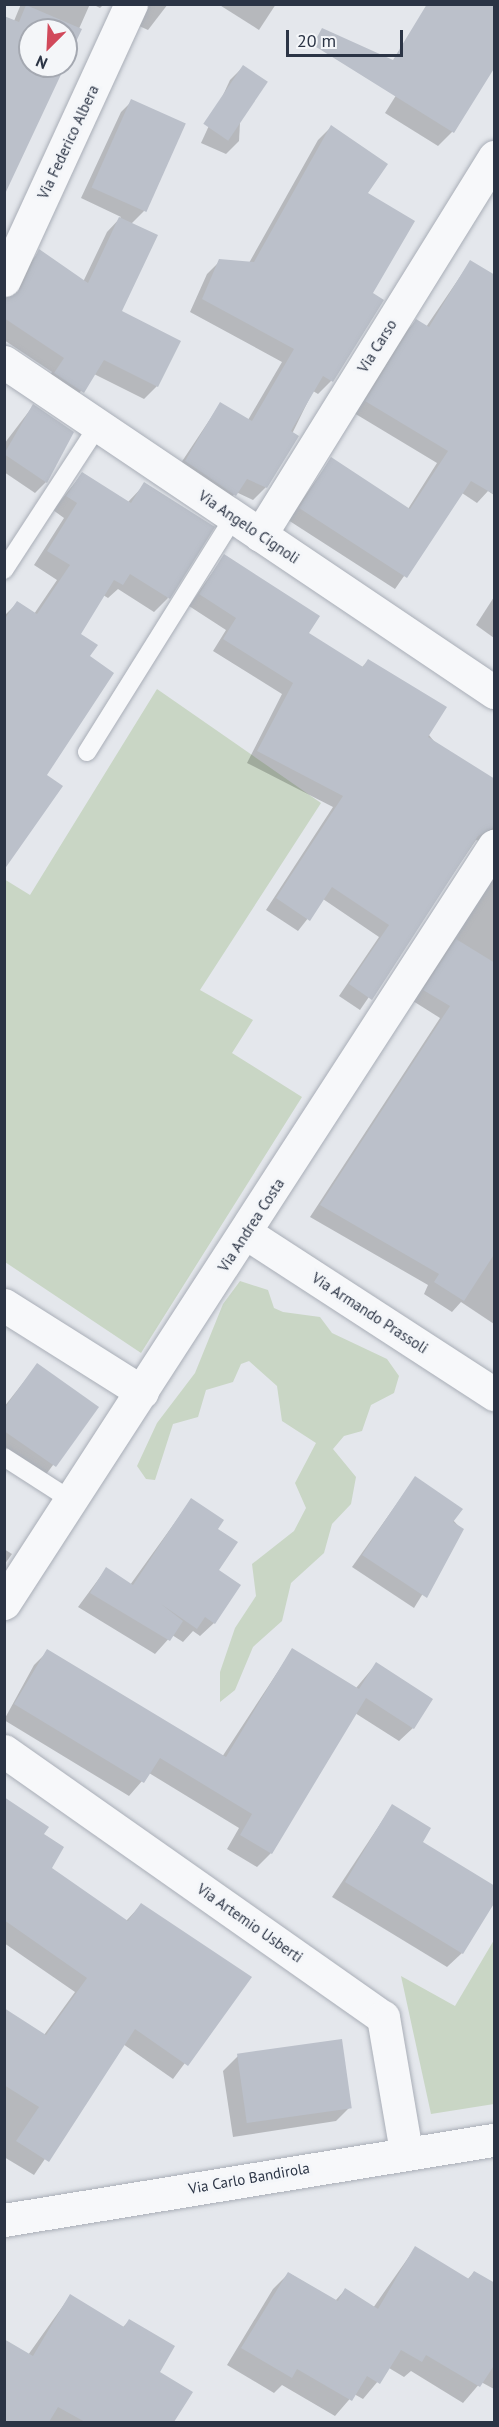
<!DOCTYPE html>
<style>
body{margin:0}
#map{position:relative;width:499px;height:2427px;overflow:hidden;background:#e4e7ec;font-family:"PT Sans",sans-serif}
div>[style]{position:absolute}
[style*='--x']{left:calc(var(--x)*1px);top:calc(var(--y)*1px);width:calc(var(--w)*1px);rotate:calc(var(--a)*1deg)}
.green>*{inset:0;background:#c9d6c5}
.shadow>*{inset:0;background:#0003}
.building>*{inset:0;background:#bbc0ca;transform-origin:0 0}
.roads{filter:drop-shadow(0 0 2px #a9aeb7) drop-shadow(0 0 2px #a9aeb7)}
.service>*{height:18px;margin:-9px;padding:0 9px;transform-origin:9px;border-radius:9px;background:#f7f8fa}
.minor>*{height:33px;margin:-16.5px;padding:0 16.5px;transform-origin:16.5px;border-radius:16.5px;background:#f7f8fa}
span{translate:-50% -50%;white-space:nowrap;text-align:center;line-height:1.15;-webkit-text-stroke:6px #f4f6f9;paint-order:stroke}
.street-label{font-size:15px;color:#2b3445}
.frame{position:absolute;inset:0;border:6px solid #2b3445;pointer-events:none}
.north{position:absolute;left:18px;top:18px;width:60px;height:60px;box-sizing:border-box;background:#f4f6f9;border:2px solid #a4a8b1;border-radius:50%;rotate:204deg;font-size:16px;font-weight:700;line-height:24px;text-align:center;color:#2b3445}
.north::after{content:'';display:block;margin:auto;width:21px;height:27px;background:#d1495b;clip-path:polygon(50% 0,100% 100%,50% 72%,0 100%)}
.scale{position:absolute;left:286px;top:30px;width:117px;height:27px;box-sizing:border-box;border:3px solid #2b3445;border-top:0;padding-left:8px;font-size:18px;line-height:21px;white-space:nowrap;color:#2b3445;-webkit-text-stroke:4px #f4f6f9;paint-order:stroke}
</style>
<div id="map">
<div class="green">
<i style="clip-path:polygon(157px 689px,321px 803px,200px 990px,253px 1020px,232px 1053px,302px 1097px,141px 1353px,5px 1262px,4px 879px,30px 895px)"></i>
<i style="clip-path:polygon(240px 1281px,268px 1290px,274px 1308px,283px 1312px,320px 1317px,332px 1333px,387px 1359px,399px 1376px,394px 1393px,371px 1405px,362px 1431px,344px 1436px,333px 1449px,356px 1477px,351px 1504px,332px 1524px,324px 1553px,291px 1583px,282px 1621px,253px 1647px,235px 1690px,220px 1702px,220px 1672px,235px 1628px,256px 1596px,252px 1564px,294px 1531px,306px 1508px,295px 1483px,316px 1443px,282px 1421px,277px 1386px,249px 1361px,241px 1364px,233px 1382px,206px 1390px,198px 1417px,173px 1424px,155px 1480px,146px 1479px,137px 1466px,157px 1423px,195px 1373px,223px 1304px)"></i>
<i style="clip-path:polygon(494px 1940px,494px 2104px,431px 2114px,401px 1976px,455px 2006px)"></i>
</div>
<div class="shadow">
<i style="clip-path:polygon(21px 4px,90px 4px,66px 58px,66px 30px,30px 30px,30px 66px,62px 66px,4px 170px,14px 21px)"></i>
<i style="clip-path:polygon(92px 4px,104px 4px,100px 8px)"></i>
<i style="clip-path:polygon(132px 4px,168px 4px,148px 30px,137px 25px)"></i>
<i style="clip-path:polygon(218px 4px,276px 4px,259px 30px)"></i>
<i style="clip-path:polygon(453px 4px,452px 132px,438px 146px,385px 113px)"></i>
<i style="clip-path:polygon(243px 67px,239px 141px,226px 154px,201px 143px,230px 80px)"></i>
<i style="clip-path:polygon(132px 101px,184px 125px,144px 211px,131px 224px,120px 311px,157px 386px,144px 399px,94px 374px,70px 405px,42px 386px,52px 372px,4px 340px,4px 299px,39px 251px,83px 282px,107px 232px,121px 217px,81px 198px,121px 112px)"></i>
<i style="clip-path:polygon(331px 127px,366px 194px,370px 294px,381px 300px,331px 381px,318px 394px,313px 391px,266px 487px,253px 500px,236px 492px,222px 508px,173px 475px,220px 404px,248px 420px,282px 362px,190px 312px,207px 274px,220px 261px,249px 263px,318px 140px)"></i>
<i style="clip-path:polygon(470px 262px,494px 276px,494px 495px,488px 491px,477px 503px,462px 493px,395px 589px,288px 520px,331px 459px,408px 509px,437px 463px,354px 413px,404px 333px,416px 321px,426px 327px)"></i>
<i style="clip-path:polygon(33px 406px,46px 482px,35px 493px,4px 472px,4px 444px)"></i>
<i style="clip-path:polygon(82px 474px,128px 502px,145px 484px,168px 598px,154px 612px,118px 589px,108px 598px,103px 595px,79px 634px,88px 657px,45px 775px,4px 860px,4px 616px,17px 603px,34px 614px,57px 580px,34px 565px,64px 518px,53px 510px)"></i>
<i style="clip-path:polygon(224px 556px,307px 634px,362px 667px,368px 661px,494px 814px,494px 845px,476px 840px,360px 1010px,339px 996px,379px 937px,323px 899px,298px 931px,266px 910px,333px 807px,247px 763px,282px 694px,213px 651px,226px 630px,189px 606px)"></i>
<i style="clip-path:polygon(494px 597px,494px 638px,476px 625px)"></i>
<i style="clip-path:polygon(494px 871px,494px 1324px,461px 1302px,452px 1312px,424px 1294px,428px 1285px,310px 1217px,440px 1018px,413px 1001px)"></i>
<i style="clip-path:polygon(37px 1365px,97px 1407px,44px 1477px,4px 1450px,4px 1407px)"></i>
<i style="clip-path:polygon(415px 1478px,462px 1530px,414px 1608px,352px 1567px)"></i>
<i style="clip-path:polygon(191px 1500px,216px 1529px,214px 1623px,200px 1636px,193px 1631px,183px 1642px,172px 1635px,155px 1654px,78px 1607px,106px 1569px,130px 1585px)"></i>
<i style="clip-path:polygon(4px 1549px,12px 1554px,4px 1565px)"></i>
<i style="clip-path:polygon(292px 1650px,356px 1688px,376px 1664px,413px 1728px,399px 1741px,355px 1713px,271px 1853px,257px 1867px,227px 1849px,239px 1828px,149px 1773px,129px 1796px,4px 1720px,34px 1665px,48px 1651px,222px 1757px)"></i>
<i style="clip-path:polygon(392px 1806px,421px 1843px,462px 1953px,447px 1967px,332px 1897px)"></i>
<i style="clip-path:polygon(4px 1807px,42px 1835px,50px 1868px,126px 1921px,141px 1905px,249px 1977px,173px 2079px,123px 2044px,34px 2175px,4px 2157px,4px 2010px,44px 2035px,75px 1992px,4px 1943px)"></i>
<i style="clip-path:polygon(238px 2056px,350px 2107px,336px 2121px,233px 2137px,223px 2071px)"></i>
<i style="clip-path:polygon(415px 2248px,467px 2280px,474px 2272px,494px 2285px,494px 2389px,481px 2382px,463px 2403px,411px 2371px,404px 2377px,389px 2368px,363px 2399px,354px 2394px,335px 2416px,282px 2385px,274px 2393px,227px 2365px,273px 2289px,289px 2273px,335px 2301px,345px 2290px,373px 2308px)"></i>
<i style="clip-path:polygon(70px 2296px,122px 2328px,129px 2321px,158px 2373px,191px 2392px,172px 2422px,4px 2422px,4px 2341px,28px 2355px)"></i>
</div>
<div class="building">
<i style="clip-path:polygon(427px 4px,495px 4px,495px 67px,454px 133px,313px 45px,322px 28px,393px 60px)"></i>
<i style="clip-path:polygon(26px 5px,82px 29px,66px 63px,66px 30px,30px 30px,30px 66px,65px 66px,4px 196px,4px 16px,19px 22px)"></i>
<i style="left:243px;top:65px;width:30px;height:71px;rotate:34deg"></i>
<i style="left:131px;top:99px;width:60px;height:97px;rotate:24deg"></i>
<i style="clip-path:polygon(331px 125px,388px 164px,368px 193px,415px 221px,373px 293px,384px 300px,333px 382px,323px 376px,291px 431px,299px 436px,267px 488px,247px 479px,236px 496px,185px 461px,220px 402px,252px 421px,294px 349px,202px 299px,219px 259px,254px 262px)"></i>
<i style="clip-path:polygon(119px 217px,158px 235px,122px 311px,181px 341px,158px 387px,104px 360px,84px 393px,54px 373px,64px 358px,4px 318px,4px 299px,21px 288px,39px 249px,88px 283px)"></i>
<i style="clip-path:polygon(470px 260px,495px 275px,495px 495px,471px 481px,407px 578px,299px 508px,331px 457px,410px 509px,448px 451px,365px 401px,416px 319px,429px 327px)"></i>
<i style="clip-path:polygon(33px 404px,74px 432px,47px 483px,4px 454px)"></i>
<i style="clip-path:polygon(82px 472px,131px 503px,144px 482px,215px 527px,170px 599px,130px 574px,123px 585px,114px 580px,81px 634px,98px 645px,90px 656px,114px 673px,47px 775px,63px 786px,4px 870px,4px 620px,17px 601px,37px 614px,70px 565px,47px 551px,77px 503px,66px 496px)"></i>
<i style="clip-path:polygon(224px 554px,320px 616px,309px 633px,363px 667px,368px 659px,447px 707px,428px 737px,495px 779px,495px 827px,478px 836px,372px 1000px,349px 984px,389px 925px,332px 887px,310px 921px,276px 898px,343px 796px,257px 751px,293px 683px,223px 639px,236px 618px,199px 594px)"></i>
<i style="clip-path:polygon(456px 939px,495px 963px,495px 1253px,464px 1301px,434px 1282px,439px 1274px,320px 1205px,450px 1006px,423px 990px)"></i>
<i style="clip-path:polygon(37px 1363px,99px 1407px,56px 1467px,4px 1431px,4px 1409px)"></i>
<i style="clip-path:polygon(415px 1476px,463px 1509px,453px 1522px,464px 1529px,427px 1598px,362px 1555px)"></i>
<i style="clip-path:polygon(191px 1498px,224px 1520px,218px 1529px,238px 1542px,219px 1570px,241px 1585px,215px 1624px,205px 1617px,197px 1629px,161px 1604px,183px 1621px,170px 1641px,90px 1593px,106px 1567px,133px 1585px)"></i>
<i style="clip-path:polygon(292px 1648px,359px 1689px,376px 1662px,433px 1699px,414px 1729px,366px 1698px,272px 1854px,240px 1835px,252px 1814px,160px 1758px,144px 1783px,14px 1704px,47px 1649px,226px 1757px)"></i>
<i style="clip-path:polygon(4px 1797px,49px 1827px,44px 1834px,64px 1847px,52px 1868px,128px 1921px,141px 1903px,252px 1977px,188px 2066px,135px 2029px,49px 2162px,16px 2141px,39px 2107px,4px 2085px,4px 2008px,46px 2035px,87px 1978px,4px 1920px)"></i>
<i style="clip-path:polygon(392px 1804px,431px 1828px,423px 1842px,495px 1886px,495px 1902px,463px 1954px,345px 1882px)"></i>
<i style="left:342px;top:2039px;width:70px;height:106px;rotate:82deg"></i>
<i style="clip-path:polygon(415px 2246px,469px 2279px,474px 2271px,495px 2283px,495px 2364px,480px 2387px,426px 2355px,422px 2362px,401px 2350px,380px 2384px,367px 2376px,352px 2401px,297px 2369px,292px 2378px,241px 2348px,288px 2272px,338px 2301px,345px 2288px,378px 2309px)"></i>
<i style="clip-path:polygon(70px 2294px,124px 2327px,129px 2319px,175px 2346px,160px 2372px,193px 2392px,174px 2422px,85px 2422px,58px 2407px,49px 2422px,4px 2422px,4px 2339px,33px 2356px)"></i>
</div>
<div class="roads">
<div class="service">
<i style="--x:4;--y:570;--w:172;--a:-56.9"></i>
<i style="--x:87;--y:752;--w:277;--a:-58"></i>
<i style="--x:4;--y:1457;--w:80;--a:32.7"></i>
</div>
<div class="minor">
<i style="--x:4;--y:280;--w:304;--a:-65.3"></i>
<i style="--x:4;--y:362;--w:591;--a:33.96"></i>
<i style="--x:260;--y:535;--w:445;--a:-58.2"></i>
<i style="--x:246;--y:1233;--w:296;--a:33"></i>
<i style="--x:4;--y:1305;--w:163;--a:32.2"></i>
<i style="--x:4;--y:1603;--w:902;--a:-57.09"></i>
<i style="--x:4;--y:1751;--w:463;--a:35.1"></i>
<i style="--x:383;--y:2017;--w:136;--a:80.3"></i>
<i style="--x:4;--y:2220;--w:496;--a:-9.3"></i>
</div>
</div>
<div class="street-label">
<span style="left:68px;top:142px;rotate:-65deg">Via Federico Albera</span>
<span style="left:377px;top:346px;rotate:-58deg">Via Carso</span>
<span style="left:249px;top:527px;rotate:34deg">Via Angelo Cignoli</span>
<span style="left:251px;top:1225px;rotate:-57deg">Via Andrea Costa</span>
<span style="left:370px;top:1313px;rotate:33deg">Via Armando Prassoli</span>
<span style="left:250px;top:1923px;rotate:35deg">Via Artemio Usberti</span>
<span style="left:249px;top:2178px;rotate:-10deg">Via Carlo Bandirola</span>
</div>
<div class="frame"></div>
<div class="north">N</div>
<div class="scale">20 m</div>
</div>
